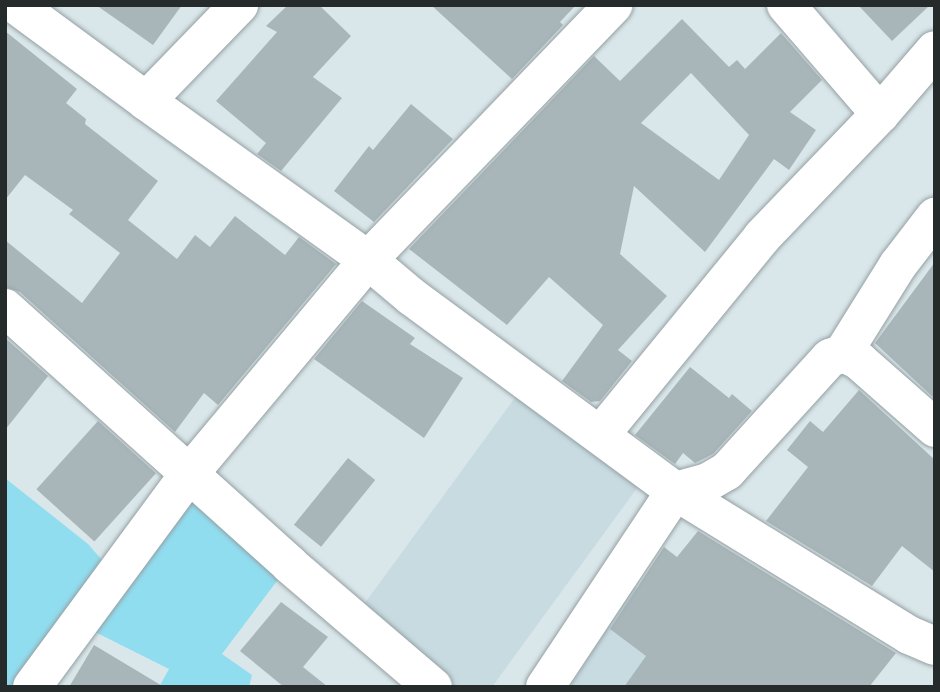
<!DOCTYPE html>
<style>
body{margin:0}
#map{position:relative;width:940px;height:692px;overflow:hidden;background:#dae7ea;font-family:Georgia,serif}
div>[style]{position:absolute}
[style*='--x']{left:calc(var(--x)*1px);top:calc(var(--y)*1px);width:calc(var(--w)*1px);rotate:calc(var(--a)*1deg)}
.built>*{inset:0;background:#c7dbe1}
.green>*{inset:0;background:#91ddf0}
.building>*{inset:0;background:#a9b6b9;transform-origin:0 0}
.roads{filter:drop-shadow(0 0 2px #94a0a3) drop-shadow(0 0 2px #94a0a3)}
.minor>*{height:38px;margin:-19px;padding:0 19px;transform-origin:19px;border-radius:19px;background:#fff}
span{translate:-50% -50%;white-space:nowrap;text-align:center;line-height:1.15;-webkit-text-stroke:5px #fff;paint-order:stroke}
.frame{position:absolute;inset:0;border:7px solid #252a2b;pointer-events:none}
</style>
<div id="map">
<div class="built">
<i style="clip-path:polygon(517px 395px,640px 484px,492px 687px,449px 687px,354px 618px)"></i>
<i style="clip-path:polygon(634px 586px,728px 657px,704px 687px,570px 687px)"></i>
</div>
<div class="green">
<i style="clip-path:polygon(5px 478px,88px 544px,109px 568px,176px 492px,286px 569px,222px 654px,252px 675px,249px 687px,159px 687px,169px 669px,65px 617px,24px 687px,5px 687px)"></i>
</div>
<div class="building">
<i style="clip-path:polygon(96px 5px,182px 5px,153px 45px)"></i>
<i style="clip-path:polygon(288px 5px,319px 5px,351px 36px,313px 77px,342px 98px,281px 171px,257px 154px,266px 143px,216px 101px,277px 32px,266px 26px)"></i>
<i style="clip-path:polygon(431px 5px,576px 5px,560px 22px,563px 25px,512px 79px)"></i>
<i style="clip-path:polygon(858px 5px,930px 5px,892px 41px)"></i>
<i style="clip-path:polygon(evenodd,682px 19px,729px 67px,737px 60px,745px 69px,781px 33px,822px 80px,790px 112px,816px 130px,789px 170px,774px 159px,705px 252px,634px 186px,620px 254px,667px 296px,618px 350px,632px 361px,600px 401px,591px 402px,562px 381px,603px 325px,549px 277px,507px 325px,409px 249px,594px 56px,620px 81px,682px 19px,691px 73px,749px 135px,719px 180px,641px 123px,691px 73px)"></i>
<i style="clip-path:polygon(5px 31px,77px 89px,66px 103px,86px 119px,85px 124px,158px 181px,128px 220px,177px 259px,195px 235px,210px 247px,235px 216px,285px 255px,299px 237px,336px 264px,218px 405px,204px 393px,175px 432px,20px 292px,5px 287px,5px 240px,82px 303px,120px 253px,69px 214px,73px 210px,25px 175px,5px 200px)"></i>
<i style="clip-path:polygon(411px 104px,453px 139px,374px 222px,334px 191px,369px 146px,373px 150px)"></i>
<i style="clip-path:polygon(935px 262px,935px 397px,934px 398px,875px 343px)"></i>
<i style="clip-path:polygon(362px 301px,415px 338px,410px 344px,463px 378px,424px 438px,314px 359px)"></i>
<i style="clip-path:polygon(5px 338px,48px 376px,5px 430px)"></i>
<i style="clip-path:polygon(690px 367px,729px 398px,732px 394px,752px 411px,713px 454px,695px 463px,683px 453px,675px 464px,635px 435px)"></i>
<i style="clip-path:polygon(859px 390px,935px 460px,935px 572px,902px 546px,872px 586px,766px 521px,808px 467px,787px 450px,810px 421px,823px 432px)"></i>
<i style="left:98px;top:421px;width:78px;height:92px;rotate:42deg"></i>
<i style="left:348px;top:458px;width:35px;height:86px;rotate:39deg"></i>
<i style="clip-path:polygon(698px 531px,896px 653px,869px 687px,624px 687px,646px 656px,610px 629px,664px 547px,677px 557px)"></i>
<i style="clip-path:polygon(281px 602px,328px 637px,303px 667px,328px 687px,284px 687px,240px 651px)"></i>
<i style="clip-path:polygon(94px 645px,164px 687px,69px 687px)"></i>
</div>
<div class="roads">
<div class="minor">
<i style="--x:16;--y:5;--w:162;--a:36.4"></i>
<i style="--x:146;--y:101;--w:134;--a:-45.9"></i>
<i style="--x:786;--y:5;--w:144;--a:49.2"></i>
<i style="--x:146;--y:101;--w:273;--a:35.6"></i>
<i style="--x:368;--y:260;--w:57;--a:40.1"></i>
<i style="--x:412;--y:297;--w:327;--a:36.4"></i>
<i style="--x:675;--y:491;--w:275;--a:31.6"></i>
<i style="--x:909;--y:635;--w:28;--a:23"></i>
<i style="--x:5;--y:308;--w:384;--a:42"></i>
<i style="--x:290;--y:565;--w:188;--a:40.5"></i>
<i style="--x:843;--y:353;--w:104;--a:-58"></i>
<i style="--x:898;--y:265;--w:61;--a:-52.4"></i>
<i style="--x:601;--y:434;--w:254;--a:-50.7"></i>
<i style="--x:762;--y:237;--w:170;--a:-46.2"></i>
<i style="--x:880;--y:114;--w:84;--a:-49.3"></i>
<i style="--x:32;--y:687;--w:266;--a:-53.6"></i>
<i style="--x:190;--y:473;--w:278;--a:-50.1"></i>
<i style="--x:368;--y:260;--w:354;--a:-46.1"></i>
<i style="--x:545;--y:687;--w:235;--a:-56.4"></i>
<i style="--x:675;--y:491;--w:34;--a:-15"></i>
<i style="--x:708;--y:482;--w:22;--a:-30"></i>
<i style="--x:727;--y:471;--w:153;--a:-47.7"></i>
<i style="--x:830;--y:358;--w:14;--a:-21"></i>
<i style="--x:843;--y:353;--w:17;--a:25"></i>
<i style="--x:858;--y:360;--w:103;--a:41.4"></i>
</div>
</div>
<div class="frame"></div>
</div>
